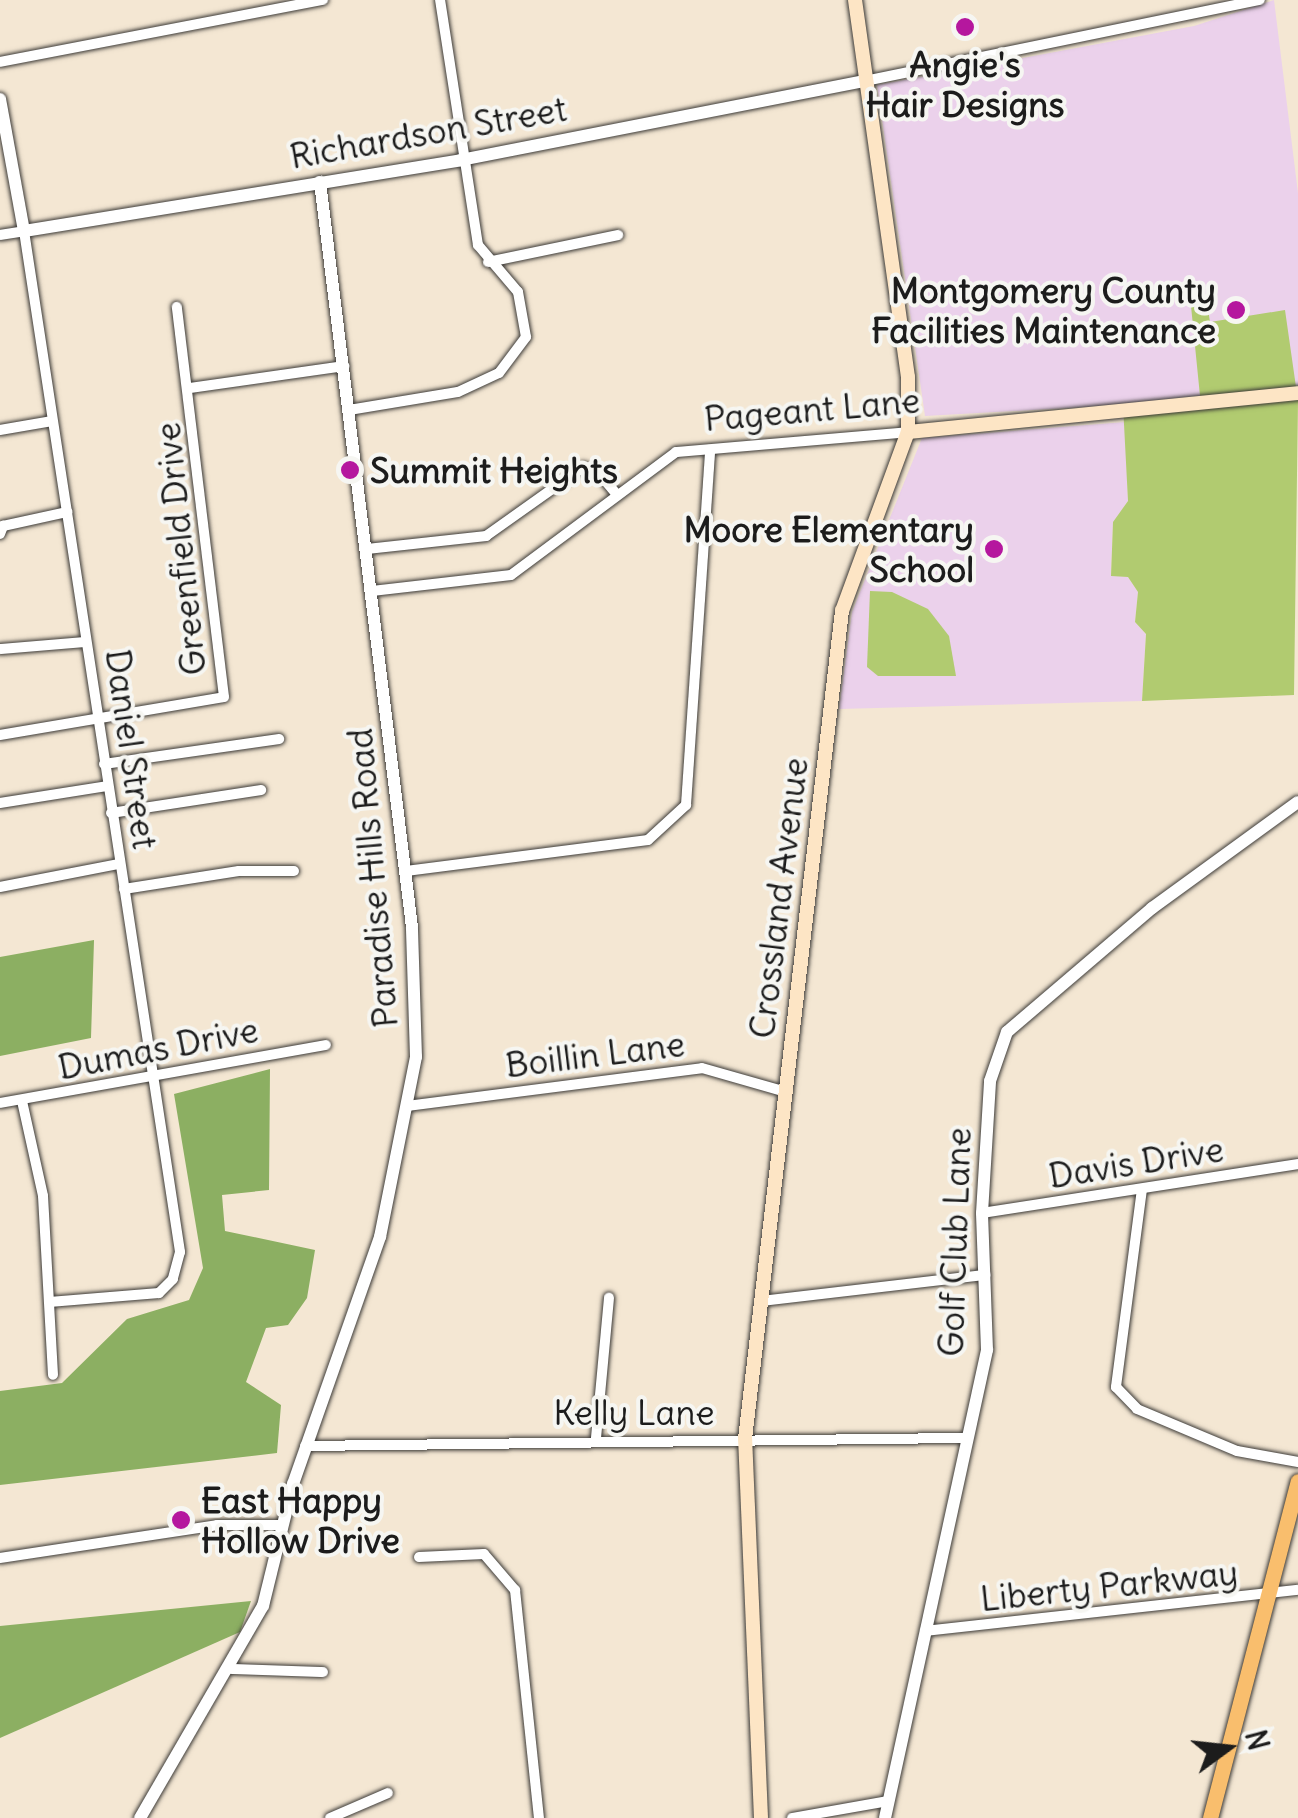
<!DOCTYPE html>
<style>
body{margin:0}
#map{position:relative;width:1298px;height:1818px;overflow:hidden;background:#f4e7d3;font-family:Delius,sans-serif}
div>[style]{position:absolute}
[style*='--x']{left:calc(var(--x)*1px);top:calc(var(--y)*1px);width:calc(var(--w)*1px);rotate:calc(var(--a)*1deg)}
.built>*{inset:0;background:#ebd1eb}
.green>*{inset:0;background:#b1cb70}
.forest>*{inset:0;background:#8caf62}
.roads{filter:drop-shadow(0 0 2px #3c3a37) drop-shadow(0 0 2px #3c3a37)}
.minor>*{height:10px;margin:-5px;padding:0 5px;transform-origin:5px;border-radius:5px;background:#fff}
.tertiary>*{height:12px;margin:-6px;padding:0 6px;transform-origin:6px;border-radius:6px;background:#fff}
.secondary>*{height:14px;margin:-7px;padding:0 7px;transform-origin:7px;border-radius:7px;background:#fde5c5}
.primary>*{height:15px;margin:-7.5px;padding:0 7.5px;transform-origin:7.5px;border-radius:7.5px;background:#f9be6d}
.dots>*{width:28px;height:28px;translate:-50% -50%;box-sizing:border-box;border:5px solid #f6f6f2;border-radius:50%}
span{translate:-50% -50%;white-space:nowrap;text-align:center;line-height:1.15;-webkit-text-stroke:8px #f6f6f2;paint-order:stroke}
.poi-label{font-size:35px;color:#1c1c1c;font-weight:700}
.right{translate:-100% -50%;text-align:right}
.left{translate:0 -50%;text-align:left}
.street-label{font-size:35px;color:#1c1c1c}
.north{position:absolute;left:1178px;top:1698px;width:100px;height:100px;-webkit-text-stroke:8px #f6f6f2;paint-order:stroke;rotate:75deg;font-size:28px;font-weight:700;line-height:40px;text-align:center;color:#1c1c1c}
.north::after{content:'';display:block;margin:auto;width:35px;height:45px;background:#1c1c1c;clip-path:polygon(50% 0,100% 100%,50% 72%,0 100%)}
</style>
<div id="map">
<div class="built">
<i style="clip-path:polygon(1274px 0,1298px 193px,1298px 385px,1123px 405px,925px 416px,877px 85px,1194px 26px)"></i>
<i style="clip-path:polygon(1125px 422px,1128px 501px,1113px 523px,1111px 575px,1128px 577px,1138px 592px,1135px 622px,1146px 634px,1142px 701px,839px 709px,852px 612px,922px 438px)"></i>
</div>
<div class="green">
<i style="clip-path:polygon(1207px 303px,1210px 322px,1285px 310px,1298px 401px,1294px 695px,1142px 701px,1146px 634px,1135px 622px,1138px 592px,1128px 577px,1111px 576px,1113px 522px,1128px 501px,1123px 405px,1200px 396px,1191px 306px)"></i>
<i style="clip-path:polygon(870px 591px,892px 592px,928px 609px,949px 636px,956px 676px,878px 676px,867px 667px)"></i>
</div>
<div class="forest">
<i style="clip-path:polygon(94px 940px,91px 1038px,0 1056px,0 957px)"></i>
<i style="clip-path:polygon(270px 1069px,269px 1190px,222px 1195px,225px 1231px,315px 1250px,307px 1298px,288px 1325px,266px 1328px,246px 1382px,281px 1405px,277px 1453px,0 1485px,0 1391px,62px 1383px,127px 1319px,189px 1300px,203px 1268px,174px 1094px)"></i>
<i style="clip-path:polygon(251px 1601px,240px 1632px,0 1738px,0 1626px)"></i>
</div>
<div class="roads">
<div class="minor">
<i style="--x:0;--y:62;--w:329;--a:-10.9"></i>
<i style="--x:865;--y:81;--w:403;--a:-11.6"></i>
<i style="--x:0;--y:235;--w:24;--a:-9"></i>
<i style="--x:24;--y:231;--w:1033;--a:81.31"></i>
<i style="--x:180;--y:1252;--w:28;--a:105"></i>
<i style="--x:173;--y:1279;--w:20;--a:135"></i>
<i style="--x:159;--y:1293;--w:110;--a:175.3"></i>
<i style="--x:488;--y:262;--w:133;--a:-11.7"></i>
<i style="--x:190;--y:388;--w:156;--a:-8.1"></i>
<i style="--x:349;--y:410;--w:110;--a:-9.4"></i>
<i style="--x:458;--y:392;--w:45;--a:-24.9"></i>
<i style="--x:499;--y:373;--w:45;--a:-53.1"></i>
<i style="--x:526;--y:337;--w:46;--a:-100.1"></i>
<i style="--x:518;--y:292;--w:62;--a:-130.4"></i>
<i style="--x:478;--y:245;--w:248;--a:-98.8"></i>
<i style="--x:0;--y:430;--w:53;--a:-9.8"></i>
<i style="--x:0;--y:534;--w:9;--a:-69"></i>
<i style="--x:3;--y:526;--w:66;--a:-12.3"></i>
<i style="--x:367;--y:549;--w:120;--a:-6.2"></i>
<i style="--x:486;--y:536;--w:119;--a:-35.4"></i>
<i style="--x:583;--y:467;--w:16;--a:18"></i>
<i style="--x:598;--y:472;--w:30;--a:50"></i>
<i style="--x:372;--y:591;--w:140;--a:-6.6"></i>
<i style="--x:511;--y:575;--w:206;--a:-36.7"></i>
<i style="--x:676;--y:452;--w:233;--a:-4.9"></i>
<i style="--x:0;--y:649;--w:86;--a:-4.7"></i>
<i style="--x:0;--y:735;--w:227;--a:-9.6"></i>
<i style="--x:224;--y:697;--w:393;--a:-96.9"></i>
<i style="--x:104;--y:764;--w:177;--a:-8.1"></i>
<i style="--x:0;--y:803;--w:108;--a:-9"></i>
<i style="--x:111;--y:813;--w:152;--a:-8.7"></i>
<i style="--x:406;--y:871;--w:244;--a:-7.3"></i>
<i style="--x:648;--y:840;--w:52;--a:-42.6"></i>
<i style="--x:686;--y:805;--w:356;--a:-86.1"></i>
<i style="--x:0;--y:887;--w:120;--a:-11"></i>
<i style="--x:124;--y:889;--w:116;--a:-8.9"></i>
<i style="--x:239;--y:871;--w:55;--a:0"></i>
<i style="--x:22;--y:1101;--w:97;--a:77.5"></i>
<i style="--x:43;--y:1196;--w:179;--a:86.8"></i>
<i style="--x:0;--y:1103;--w:331;--a:-10.1"></i>
<i style="--x:407;--y:1106;--w:297;--a:-7.3"></i>
<i style="--x:702;--y:1068;--w:87;--a:15.9"></i>
<i style="--x:1142;--y:1189;--w:200;--a:97.5"></i>
<i style="--x:1116;--y:1387;--w:30;--a:46"></i>
<i style="--x:1137;--y:1409;--w:108;--a:22.8"></i>
<i style="--x:1237;--y:1451;--w:62;--a:10.2"></i>
<i style="--x:982;--y:1213;--w:320;--a:-8.8"></i>
<i style="--x:762;--y:1301;--w:225;--a:-6.7"></i>
<i style="--x:596;--y:1438;--w:141;--a:-84.7"></i>
<i style="--x:305;--y:1446;--w:658;--a:-0.7"></i>
<i style="--x:419;--y:1557;--w:65;--a:-2.6"></i>
<i style="--x:484;--y:1554;--w:48;--a:49.3"></i>
<i style="--x:515;--y:1590;--w:229;--a:84"></i>
<i style="--x:0;--y:1558;--w:219;--a:-8.6"></i>
<i style="--x:217;--y:1525;--w:66;--a:0"></i>
<i style="--x:925;--y:1631;--w:375;--a:-6.3"></i>
<i style="--x:231;--y:1669;--w:92;--a:1.9"></i>
<i style="--x:330;--y:1818;--w:63;--a:-23.3"></i>
<i style="--x:792;--y:1818;--w:97;--a:-10"></i>
</div>
<div class="tertiary">
<i style="--x:0;--y:99;--w:134;--a:79.7"></i>
<i style="--x:24;--y:231;--w:443;--a:-9.2"></i>
<i style="--x:461;--y:160;--w:412;--a:-11.1"></i>
<i style="--x:140;--y:1818;--w:245;--a:-59.9"></i>
<i style="--x:263;--y:1606;--w:126;--a:-76.2"></i>
<i style="--x:293;--y:1484;--w:262;--a:-70.6"></i>
<i style="--x:380;--y:1237;--w:184;--a:-78.7"></i>
<i style="--x:416;--y:1057;--w:130;--a:-91.8"></i>
<i style="--x:412;--y:927;--w:751;--a:-97.04"></i>
<i style="--x:885;--y:1818;--w:479;--a:-77.7"></i>
<i style="--x:987;--y:1350;--w:137;--a:-92.1"></i>
<i style="--x:982;--y:1213;--w:132;--a:-86.5"></i>
<i style="--x:990;--y:1081;--w:52;--a:-70.9"></i>
<i style="--x:1007;--y:1032;--w:191;--a:-40.5"></i>
<i style="--x:1152;--y:908;--w:180;--a:-36"></i>
</div>
<div class="secondary">
<i style="--x:908;--y:432;--w:392;--a:-5.7"></i>
<i style="--x:761;--y:1818;--w:379;--a:-92.4"></i>
<i style="--x:745;--y:1439;--w:834;--a:-83.32"></i>
<i style="--x:842;--y:611;--w:191;--a:-69.8"></i>
<i style="--x:908;--y:432;--w:55;--a:-90"></i>
<i style="--x:908;--y:377;--w:381;--a:-98"></i>
</div>
<div class="primary">
<i style="--x:1210;--y:1818;--w:348;--a:-75.4"></i>
</div>
</div>
<div class="dots">
<i style="left:965px;top:27px;background:#b5179e"></i>
<i style="left:1236px;top:310px;background:#b5179e"></i>
<i style="left:350px;top:470px;background:#b5179e"></i>
<i style="left:994px;top:549px;background:#b5179e"></i>
<i style="left:181px;top:1520px;background:#b5179e"></i>
</div>
<div class="poi-label">
<span style="left:965px;top:84px">Angie's<br>Hair Designs</span>
<span class="right" style="left:1216px;top:310px">Montgomery County<br>Facilities Maintenance</span>
<span class="left" style="left:370px;top:470px">Summit Heights</span>
<span class="right" style="left:974px;top:549px">Moore Elementary<br>School</span>
<span class="left" style="left:201px;top:1520px">East Happy<br>Hollow Drive</span>
</div>
<div class="street-label">
<span style="left:428px;top:132px;rotate:-10deg">Richardson Street</span>
<span style="left:812px;top:409px;rotate:-5deg">Pageant Lane</span>
<span style="left:180px;top:549px;rotate:-96deg">Greenfield Drive</span>
<span style="left:132px;top:749px;rotate:82deg">Daniel Street</span>
<span style="left:372px;top:878px;rotate:-95deg">Paradise Hills Road</span>
<span style="left:778px;top:898px;rotate:-83deg">Crossland Avenue</span>
<span style="left:158px;top:1048px;rotate:-11deg">Dumas Drive</span>
<span style="left:595px;top:1054px;rotate:-7deg">Boillin Lane</span>
<span style="left:1136px;top:1162px;rotate:-9deg">Davis Drive</span>
<span style="left:954px;top:1242px;rotate:-88deg">Golf Club Lane</span>
<span style="left:634px;top:1412px">Kelly Lane</span>
<span style="left:1109px;top:1585px;rotate:-6deg">Liberty Parkway</span>
</div>
<div class="north">N</div>
</div>
